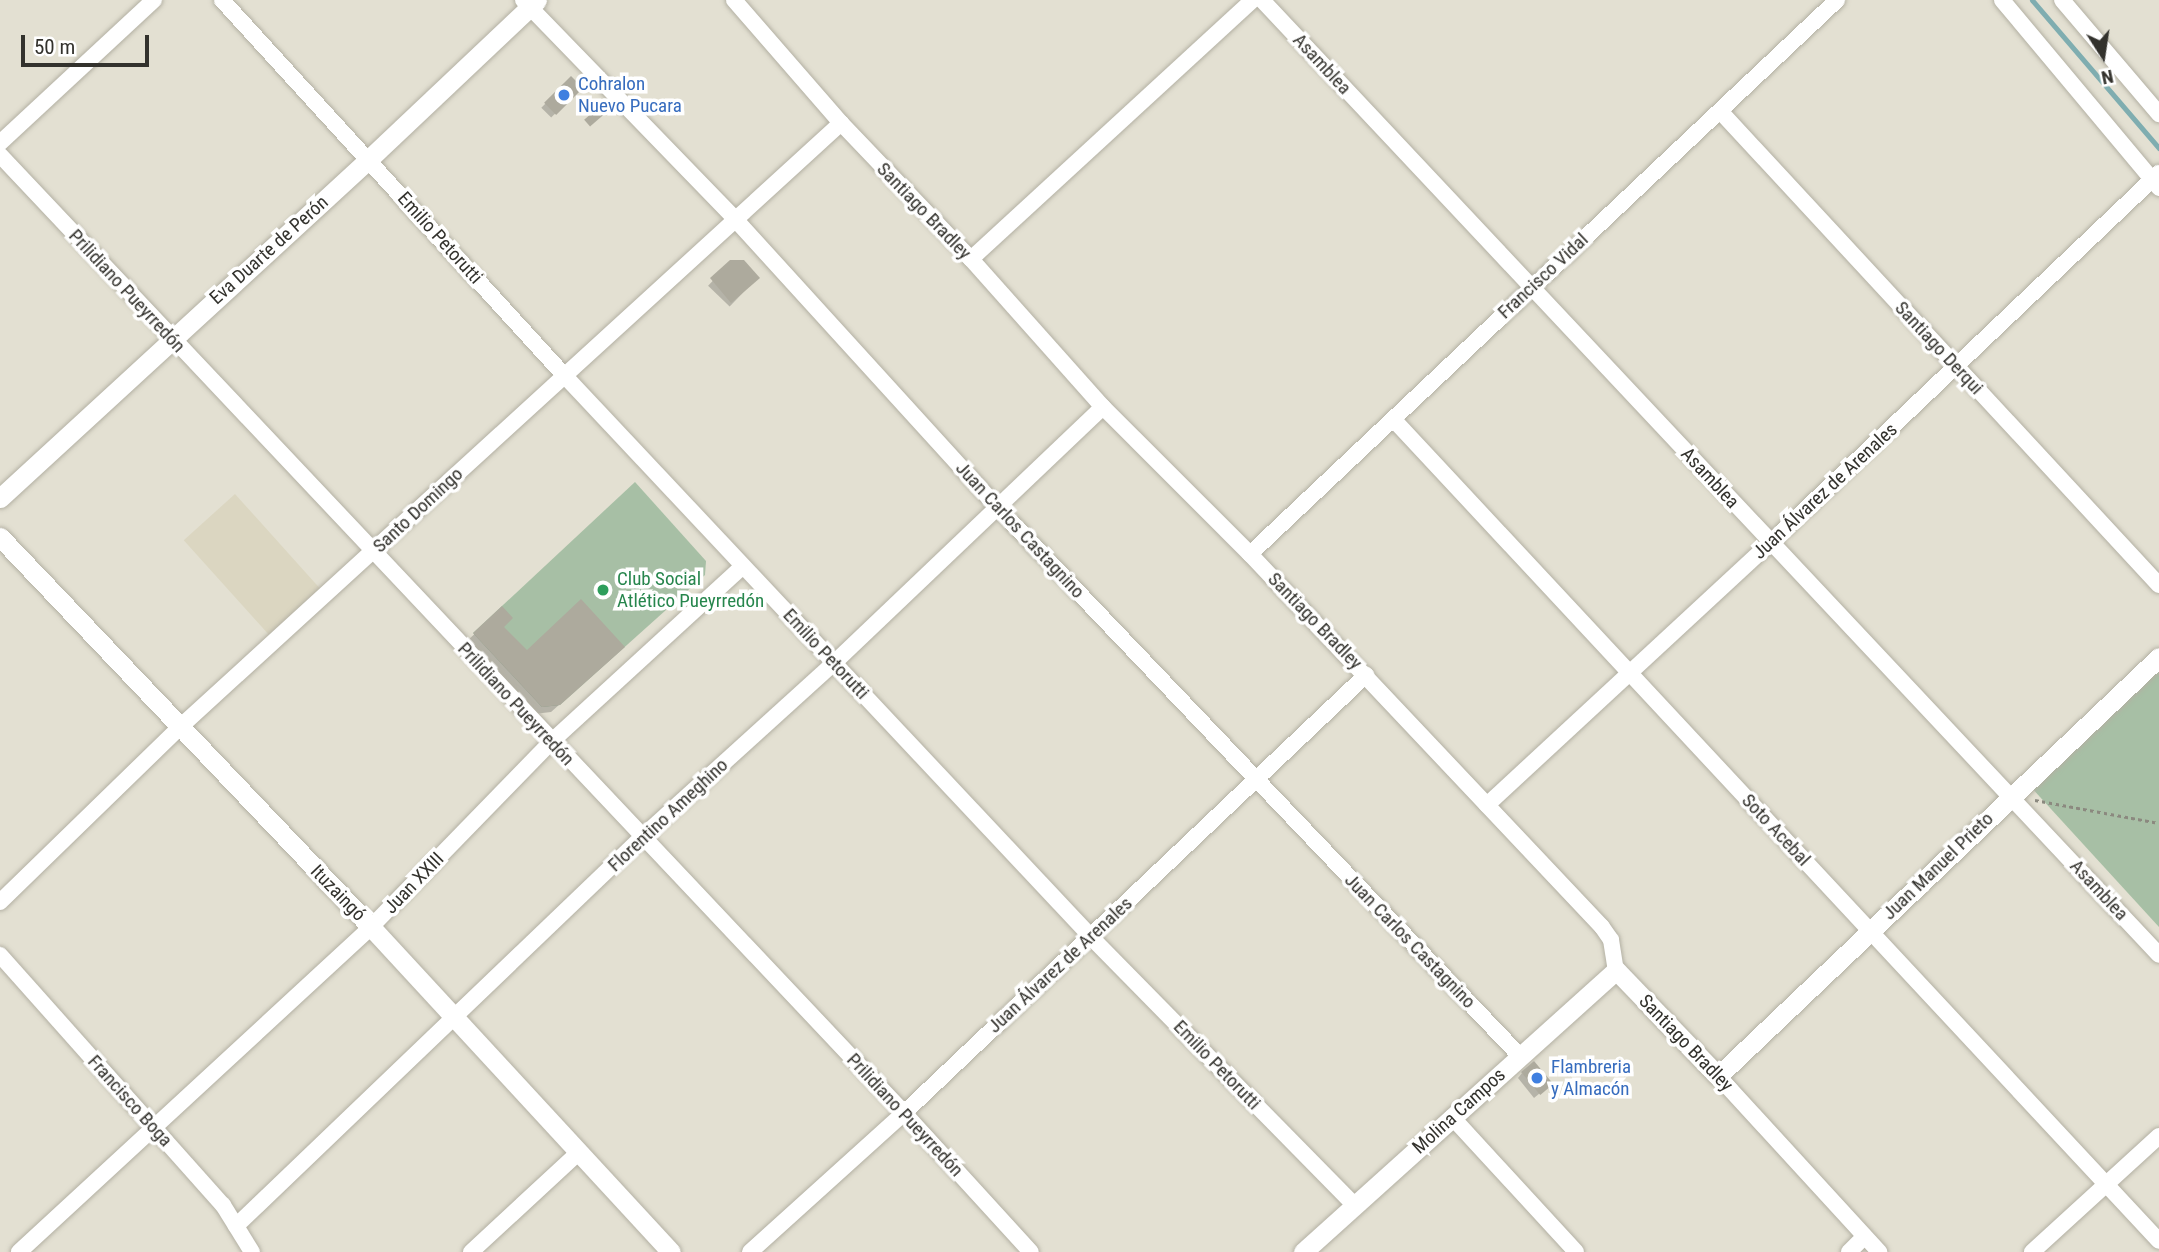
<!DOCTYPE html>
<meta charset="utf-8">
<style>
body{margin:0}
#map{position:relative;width:2159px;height:1252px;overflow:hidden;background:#e3e0d2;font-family:"Roboto Condensed",sans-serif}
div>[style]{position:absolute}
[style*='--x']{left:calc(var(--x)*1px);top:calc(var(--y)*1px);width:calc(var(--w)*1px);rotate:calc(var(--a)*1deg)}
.built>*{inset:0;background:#dbd6c1;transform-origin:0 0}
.green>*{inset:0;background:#a7bfa5}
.shadow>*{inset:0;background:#0003;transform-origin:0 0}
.stream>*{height:5px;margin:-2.5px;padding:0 2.5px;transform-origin:2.5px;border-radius:2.5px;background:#7fadb0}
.building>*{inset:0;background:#adaa9d;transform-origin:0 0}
.path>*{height:2.5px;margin-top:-1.25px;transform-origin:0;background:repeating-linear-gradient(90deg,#8b897f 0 3.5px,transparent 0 7px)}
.roads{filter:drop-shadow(0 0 2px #b3b0a3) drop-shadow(0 0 2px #b3b0a3)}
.minor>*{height:16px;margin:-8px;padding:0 8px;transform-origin:8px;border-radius:8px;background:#fff}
.tertiary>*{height:19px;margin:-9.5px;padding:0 9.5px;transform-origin:9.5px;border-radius:9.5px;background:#fff}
.dots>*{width:19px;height:19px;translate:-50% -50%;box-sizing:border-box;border:4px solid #fff;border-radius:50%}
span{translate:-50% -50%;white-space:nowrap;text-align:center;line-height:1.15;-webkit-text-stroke:7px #fff;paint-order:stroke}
.street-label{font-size:19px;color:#33322d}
.shop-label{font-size:19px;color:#366cbe}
.left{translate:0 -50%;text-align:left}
.leisure-label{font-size:19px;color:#27864d}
.north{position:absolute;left:2068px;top:21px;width:70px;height:70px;-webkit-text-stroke:5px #fff;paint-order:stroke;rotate:168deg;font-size:19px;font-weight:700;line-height:28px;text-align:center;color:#33322d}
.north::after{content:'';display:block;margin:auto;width:24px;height:32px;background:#33322d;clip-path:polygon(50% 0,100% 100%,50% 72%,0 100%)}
.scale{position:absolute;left:21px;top:35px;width:128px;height:32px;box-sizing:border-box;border:4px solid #33322d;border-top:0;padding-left:9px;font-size:21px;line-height:24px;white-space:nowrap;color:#33322d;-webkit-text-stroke:5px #fff;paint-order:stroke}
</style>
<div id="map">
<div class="built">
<i style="left:235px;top:494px;width:127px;height:69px;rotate:48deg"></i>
</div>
<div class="green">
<i style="clip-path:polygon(635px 482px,706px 561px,705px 575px,560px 705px,542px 707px,473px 633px)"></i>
<i style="clip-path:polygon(2159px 667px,2159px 927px,2029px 785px)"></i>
</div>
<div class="shadow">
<i style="left:571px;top:78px;width:14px;height:42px;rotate:45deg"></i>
<i style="left:731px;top:262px;width:30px;height:33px;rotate:44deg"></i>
<i style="clip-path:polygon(502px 608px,502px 627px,526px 653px,613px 657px,551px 712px,534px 714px,466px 642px)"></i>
<i style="clip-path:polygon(1522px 1073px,1546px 1088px,1534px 1098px,1518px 1078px)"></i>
</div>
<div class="stream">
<i style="--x:2032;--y:0;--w:195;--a:49.4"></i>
</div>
<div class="building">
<i style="left:571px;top:76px;width:17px;height:38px;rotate:45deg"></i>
<i style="left:600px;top:106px;width:9px;height:21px;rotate:49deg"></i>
<i style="clip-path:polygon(730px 260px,744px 260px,760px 278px,731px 303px,710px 278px)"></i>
<i style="clip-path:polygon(581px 599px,625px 647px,560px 705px,542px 707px,473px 633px,502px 606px,513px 618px,504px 627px,527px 650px)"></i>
<i style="left:1534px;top:1061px;width:30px;height:17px;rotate:50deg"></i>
</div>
<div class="path">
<i style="--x:2035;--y:800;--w:126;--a:10.5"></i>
</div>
<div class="roads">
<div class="minor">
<i style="--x:222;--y:0;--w:508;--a:47.64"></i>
<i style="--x:564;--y:375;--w:395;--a:46.8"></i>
<i style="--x:834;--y:663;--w:374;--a:46.8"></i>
<i style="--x:1090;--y:936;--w:377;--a:45.5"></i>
<i style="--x:523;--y:0;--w:305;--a:45.9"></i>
<i style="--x:735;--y:219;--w:389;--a:47.7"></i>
<i style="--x:997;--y:507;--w:758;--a:46.39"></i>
<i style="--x:734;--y:0;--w:163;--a:49"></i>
<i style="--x:841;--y:123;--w:188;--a:46.3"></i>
<i style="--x:971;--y:259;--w:198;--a:48.3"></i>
<i style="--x:1103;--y:407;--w:208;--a:45"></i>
<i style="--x:1250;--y:554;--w:513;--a:46.66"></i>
<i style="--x:1602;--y:927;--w:16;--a:55"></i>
<i style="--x:1611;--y:940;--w:30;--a:81"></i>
<i style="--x:1262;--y:0;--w:1310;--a:46.79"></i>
<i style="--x:2002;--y:0;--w:245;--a:50.1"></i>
<i style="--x:2062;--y:0;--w:150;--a:49.6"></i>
<i style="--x:1720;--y:111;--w:646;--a:47.2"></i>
<i style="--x:0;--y:143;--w:210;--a:-42.9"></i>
<i style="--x:0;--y:155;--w:1317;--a:46.66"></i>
<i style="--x:904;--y:1113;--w:188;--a:47.6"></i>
<i style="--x:971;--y:259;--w:383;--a:-42.6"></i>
<i style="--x:1394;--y:420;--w:1122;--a:47.02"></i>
<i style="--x:1250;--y:554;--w:807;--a:-43.34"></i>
<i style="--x:1487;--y:805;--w:386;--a:-42.8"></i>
<i style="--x:1770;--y:543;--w:537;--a:-43.57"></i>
<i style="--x:0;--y:902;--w:250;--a:-44.2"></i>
<i style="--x:179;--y:728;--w:897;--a:-42.42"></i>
<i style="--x:0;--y:955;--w:335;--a:48.3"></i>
<i style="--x:223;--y:1205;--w:55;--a:58.3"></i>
<i style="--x:1718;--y:1076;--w:239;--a:47.5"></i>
<i style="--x:1452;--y:1117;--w:183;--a:47.4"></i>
<i style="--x:236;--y:1226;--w:562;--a:-43.77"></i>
<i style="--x:642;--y:837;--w:259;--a:-42.2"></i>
<i style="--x:834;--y:663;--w:371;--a:-43.6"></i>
<i style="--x:19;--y:1252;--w:479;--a:-42.7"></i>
<i style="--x:371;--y:927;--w:258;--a:-45.8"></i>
<i style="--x:551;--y:742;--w:260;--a:-42.5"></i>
<i style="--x:471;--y:1252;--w:146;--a:-42.8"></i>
<i style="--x:750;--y:1252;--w:207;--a:-42.1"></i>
<i style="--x:904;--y:1113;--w:637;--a:-43.47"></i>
<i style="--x:1849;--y:1252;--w:21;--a:-45"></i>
<i style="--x:2032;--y:1252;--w:172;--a:-42.4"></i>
</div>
<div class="tertiary">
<i style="--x:0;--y:498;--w:501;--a:-42.57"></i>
<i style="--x:369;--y:159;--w:231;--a:-43.4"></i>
<i style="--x:0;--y:537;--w:538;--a:46.43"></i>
<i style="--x:371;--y:927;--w:442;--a:47.3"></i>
<i style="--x:1303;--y:1252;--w:421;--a:-42"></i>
<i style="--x:1616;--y:970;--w:147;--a:46.1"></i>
<i style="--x:1718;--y:1076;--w:608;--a:-43.53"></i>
</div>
</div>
<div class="dots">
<i style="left:564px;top:95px;background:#3f7fe0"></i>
<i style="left:603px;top:590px;background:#2e9e5b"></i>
<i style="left:1537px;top:1078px;background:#3f7fe0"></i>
</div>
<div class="street-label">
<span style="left:1322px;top:64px;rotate:47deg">Asamblea</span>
<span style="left:924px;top:211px;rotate:46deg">Santiago Bradley</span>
<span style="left:440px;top:238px;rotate:48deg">Emilio Petorutti</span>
<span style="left:269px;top:250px;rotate:-42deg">Eva Duarte de Perón</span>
<span style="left:1543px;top:276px;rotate:-43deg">Francisco Vidal</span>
<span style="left:127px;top:291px;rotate:47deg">Prilidiano Pueyrredón</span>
<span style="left:1939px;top:348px;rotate:47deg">Santiago Derqui</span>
<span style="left:1710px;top:478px;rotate:47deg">Asamblea</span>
<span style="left:1825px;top:491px;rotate:-43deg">Juan Álvarez de Arenales</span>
<span style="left:418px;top:510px;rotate:-43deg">Santo Domingo</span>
<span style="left:1020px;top:530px;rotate:47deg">Juan Carlos Castagnino</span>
<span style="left:1315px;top:621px;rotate:46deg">Santiago Bradley</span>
<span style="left:826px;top:654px;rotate:47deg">Emilio Petorutti</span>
<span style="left:516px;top:704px;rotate:47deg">Prilidiano Pueyrredón</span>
<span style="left:668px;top:815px;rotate:-43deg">Florentino Ameghino</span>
<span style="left:1776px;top:830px;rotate:47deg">Soto Acebal</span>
<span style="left:1938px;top:866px;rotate:-44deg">Juan Manuel Prieto</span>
<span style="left:414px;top:883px;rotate:-46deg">Juan XXIII</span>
<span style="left:2099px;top:890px;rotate:47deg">Asamblea</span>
<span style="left:338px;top:893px;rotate:46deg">Ituzaingó</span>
<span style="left:1410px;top:941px;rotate:46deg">Juan Carlos Castagnino</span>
<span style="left:1060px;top:965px;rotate:-43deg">Juan Álvarez de Arenales</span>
<span style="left:1686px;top:1043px;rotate:46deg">Santiago Bradley</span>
<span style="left:1217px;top:1065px;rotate:46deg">Emilio Petorutti</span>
<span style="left:130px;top:1101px;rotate:48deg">Francisco Boga</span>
<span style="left:1459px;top:1111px;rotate:-42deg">Molina Campos</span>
<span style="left:905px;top:1115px;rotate:47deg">Prilidiano Pueyrredón</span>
</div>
<div class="shop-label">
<span class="left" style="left:578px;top:95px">Cohralon<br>Nuevo Pucara</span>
<span class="left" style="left:1551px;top:1078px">Flambreria<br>y Almacón</span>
</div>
<div class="leisure-label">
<span class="left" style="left:617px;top:590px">Club Social<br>Atlético Pueyrredón</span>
</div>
<div class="north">N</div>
<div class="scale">50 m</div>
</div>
